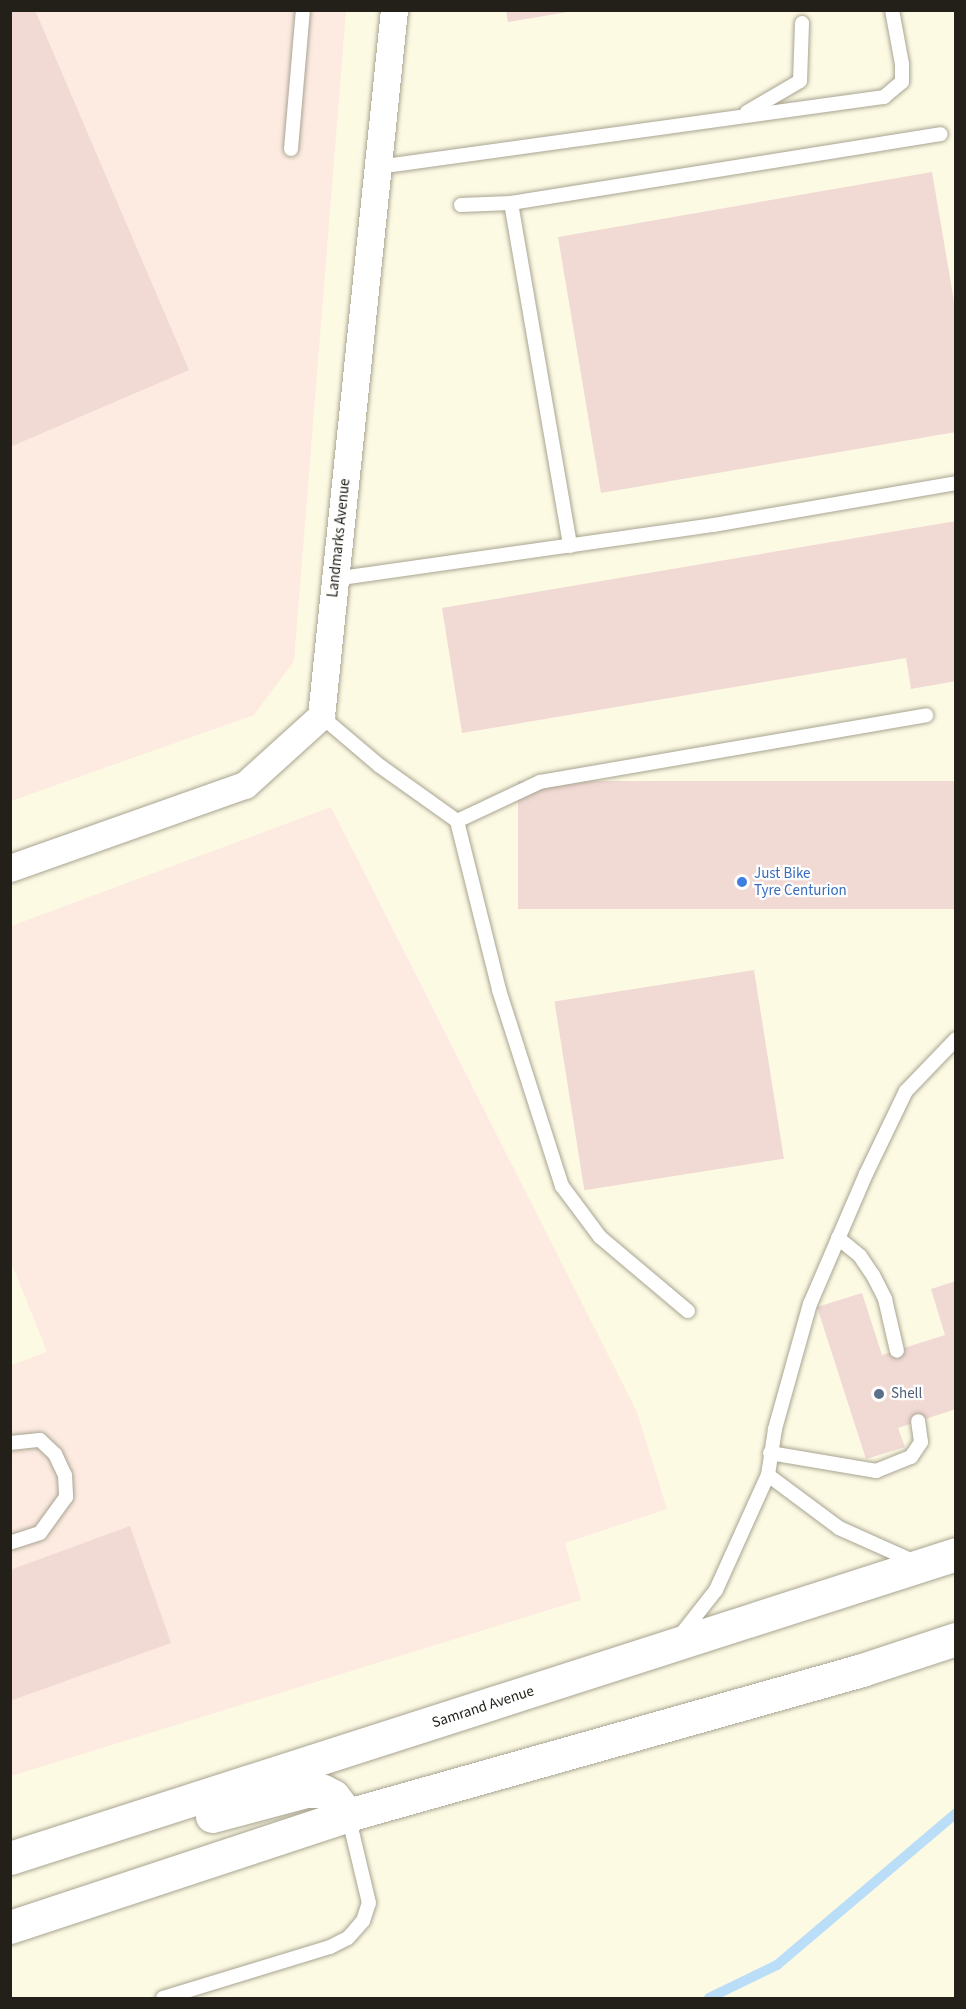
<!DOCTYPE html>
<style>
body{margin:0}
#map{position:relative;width:966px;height:2009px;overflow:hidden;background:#fdfae4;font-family:"Source Sans 3",sans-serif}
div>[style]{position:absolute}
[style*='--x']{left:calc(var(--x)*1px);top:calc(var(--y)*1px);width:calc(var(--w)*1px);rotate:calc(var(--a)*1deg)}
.industrial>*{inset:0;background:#fdebe1}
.stream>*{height:10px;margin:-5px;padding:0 5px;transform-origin:5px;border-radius:5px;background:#bbdef8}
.building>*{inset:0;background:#f1d9d4;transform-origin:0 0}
.roads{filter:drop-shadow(0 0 2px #a8a491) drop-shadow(0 0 2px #a8a491)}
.lane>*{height:14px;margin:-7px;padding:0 7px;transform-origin:7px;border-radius:7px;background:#fff}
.street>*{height:27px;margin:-13.5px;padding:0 13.5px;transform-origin:13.5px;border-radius:13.5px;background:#fff}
.secondary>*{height:33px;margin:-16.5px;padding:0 16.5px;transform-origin:16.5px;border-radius:16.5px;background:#fff}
.dots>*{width:16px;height:16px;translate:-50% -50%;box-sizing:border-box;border:3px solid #fff;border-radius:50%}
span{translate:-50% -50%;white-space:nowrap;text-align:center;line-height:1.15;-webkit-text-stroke:4.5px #fff;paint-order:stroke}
.street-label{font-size:15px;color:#222019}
.shop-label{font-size:15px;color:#366cbe}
.left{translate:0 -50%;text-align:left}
.service-label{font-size:15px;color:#4e5e75}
.frame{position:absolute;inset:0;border:12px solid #222019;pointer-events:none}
</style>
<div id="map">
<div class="industrial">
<i style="clip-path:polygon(10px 11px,346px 11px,294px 661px,254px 715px,11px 801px)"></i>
<i style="clip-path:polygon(331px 807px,637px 1412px,667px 1509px,565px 1543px,581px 1600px,11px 1776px,11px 1365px,47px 1352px,11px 1262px,11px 926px)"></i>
</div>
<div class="stream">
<i style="--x:709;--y:1998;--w:76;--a:-25.9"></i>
<i style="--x:777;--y:1965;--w:235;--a:-40.3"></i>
</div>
<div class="building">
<i style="clip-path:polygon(10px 10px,35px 10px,189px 370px,10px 447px)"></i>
<i style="clip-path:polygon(506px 10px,568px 10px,568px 12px,508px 22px)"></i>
<i style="clip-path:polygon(932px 172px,956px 313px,956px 432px,601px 493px,558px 237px)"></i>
<i style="clip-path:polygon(956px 521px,956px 681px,911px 689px,906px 658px,462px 733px,442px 608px)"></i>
<i style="left:956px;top:781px;width:128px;height:438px;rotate:90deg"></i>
<i style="left:754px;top:970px;width:191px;height:202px;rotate:81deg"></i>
<i style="clip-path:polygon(956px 1281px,956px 1409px,898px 1428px,905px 1447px,866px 1459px,817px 1307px,862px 1293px,882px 1355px,945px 1335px,931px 1289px)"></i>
<i style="clip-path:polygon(130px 1526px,171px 1643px,10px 1701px,10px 1570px)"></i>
</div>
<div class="roads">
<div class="lane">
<i style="--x:747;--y:112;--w:61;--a:-30.3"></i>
<i style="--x:800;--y:81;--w:58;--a:-88"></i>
<i style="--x:291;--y:149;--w:140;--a:-85.1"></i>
<i style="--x:378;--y:167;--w:511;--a:-7.88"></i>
<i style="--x:884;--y:97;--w:23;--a:-40"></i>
<i style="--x:902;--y:82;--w:18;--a:-90"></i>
<i style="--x:902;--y:64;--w:55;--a:-100.5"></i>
<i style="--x:511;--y:203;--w:435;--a:-9.1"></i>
<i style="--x:461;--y:205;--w:50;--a:-2.3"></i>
<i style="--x:511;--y:203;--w:348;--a:80.2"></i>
<i style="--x:334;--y:579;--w:384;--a:-8.1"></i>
<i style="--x:714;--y:525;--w:246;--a:-9.8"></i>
<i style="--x:321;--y:716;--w:77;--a:40.3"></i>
<i style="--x:380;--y:766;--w:95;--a:35.5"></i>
<i style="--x:457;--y:821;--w:92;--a:-25.2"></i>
<i style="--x:540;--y:782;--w:392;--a:-9.8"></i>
<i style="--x:457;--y:821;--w:174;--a:76"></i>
<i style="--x:499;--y:990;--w:206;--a:72.2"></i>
<i style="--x:562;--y:1186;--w:64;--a:53.3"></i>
<i style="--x:600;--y:1237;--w:115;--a:40.1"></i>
<i style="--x:838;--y:1238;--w:28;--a:39"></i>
<i style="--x:860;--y:1256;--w:23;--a:56"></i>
<i style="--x:873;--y:1275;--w:27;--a:63"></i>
<i style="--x:885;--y:1299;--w:53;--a:77"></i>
<i style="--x:10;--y:1443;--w:30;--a:-6"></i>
<i style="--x:40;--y:1440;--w:21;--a:43"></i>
<i style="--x:55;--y:1454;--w:23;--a:65"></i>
<i style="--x:65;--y:1475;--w:22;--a:87"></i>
<i style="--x:66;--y:1497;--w:44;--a:125.8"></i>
<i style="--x:40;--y:1533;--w:32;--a:162"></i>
<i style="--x:770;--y:1453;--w:108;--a:9.6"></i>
<i style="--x:876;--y:1471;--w:38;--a:-22"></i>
<i style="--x:911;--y:1457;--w:18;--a:-56"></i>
<i style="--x:921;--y:1442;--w:21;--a:-98"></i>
<i style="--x:768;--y:1475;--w:89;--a:36.7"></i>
<i style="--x:839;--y:1528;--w:83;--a:24.1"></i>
<i style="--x:679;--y:1637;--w:60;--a:-51.8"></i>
<i style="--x:716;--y:1590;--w:126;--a:-65.7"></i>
<i style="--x:768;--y:1475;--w:47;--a:-81.3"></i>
<i style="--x:775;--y:1429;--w:130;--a:-74.4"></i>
<i style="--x:810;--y:1304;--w:142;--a:-66.7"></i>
<i style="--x:866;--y:1174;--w:92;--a:-64.3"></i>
<i style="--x:906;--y:1091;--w:72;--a:-46.1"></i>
<i style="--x:163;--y:1998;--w:175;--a:-17"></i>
<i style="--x:330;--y:1947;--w:20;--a:-27"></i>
<i style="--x:348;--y:1938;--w:23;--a:-49"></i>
<i style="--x:363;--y:1921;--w:19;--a:-72"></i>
<i style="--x:369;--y:1903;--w:90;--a:-103.4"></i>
</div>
<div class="street">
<i style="--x:10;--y:868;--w:249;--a:-19.5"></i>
<i style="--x:245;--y:785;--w:103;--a:-42.2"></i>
<i style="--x:321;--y:716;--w:710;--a:-84.1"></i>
</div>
<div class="secondary">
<i style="--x:212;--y:1816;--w:97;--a:-14.9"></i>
<i style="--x:306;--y:1791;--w:17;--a:0"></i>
<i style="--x:323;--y:1791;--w:11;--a:27"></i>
<i style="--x:333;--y:1796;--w:24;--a:52"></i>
<i style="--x:10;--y:1858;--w:994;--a:-17.81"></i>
<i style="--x:10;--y:1927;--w:356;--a:-18.3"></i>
<i style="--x:348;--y:1815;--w:534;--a:-15.75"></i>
<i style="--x:862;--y:1670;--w:99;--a:-18.3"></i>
</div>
</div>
<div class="dots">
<i style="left:742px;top:882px;background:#3f7fe0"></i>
<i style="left:879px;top:1394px;background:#5c6f8a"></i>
</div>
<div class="street-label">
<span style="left:339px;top:538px;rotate:-84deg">Landmarks Avenue</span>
<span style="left:483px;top:1707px;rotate:-18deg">Samrand Avenue</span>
</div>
<div class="shop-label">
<span class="left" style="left:754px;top:882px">Just Bike<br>Tyre Centurion</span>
</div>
<div class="service-label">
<span class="left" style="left:891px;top:1394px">Shell</span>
</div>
<div class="frame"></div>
</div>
